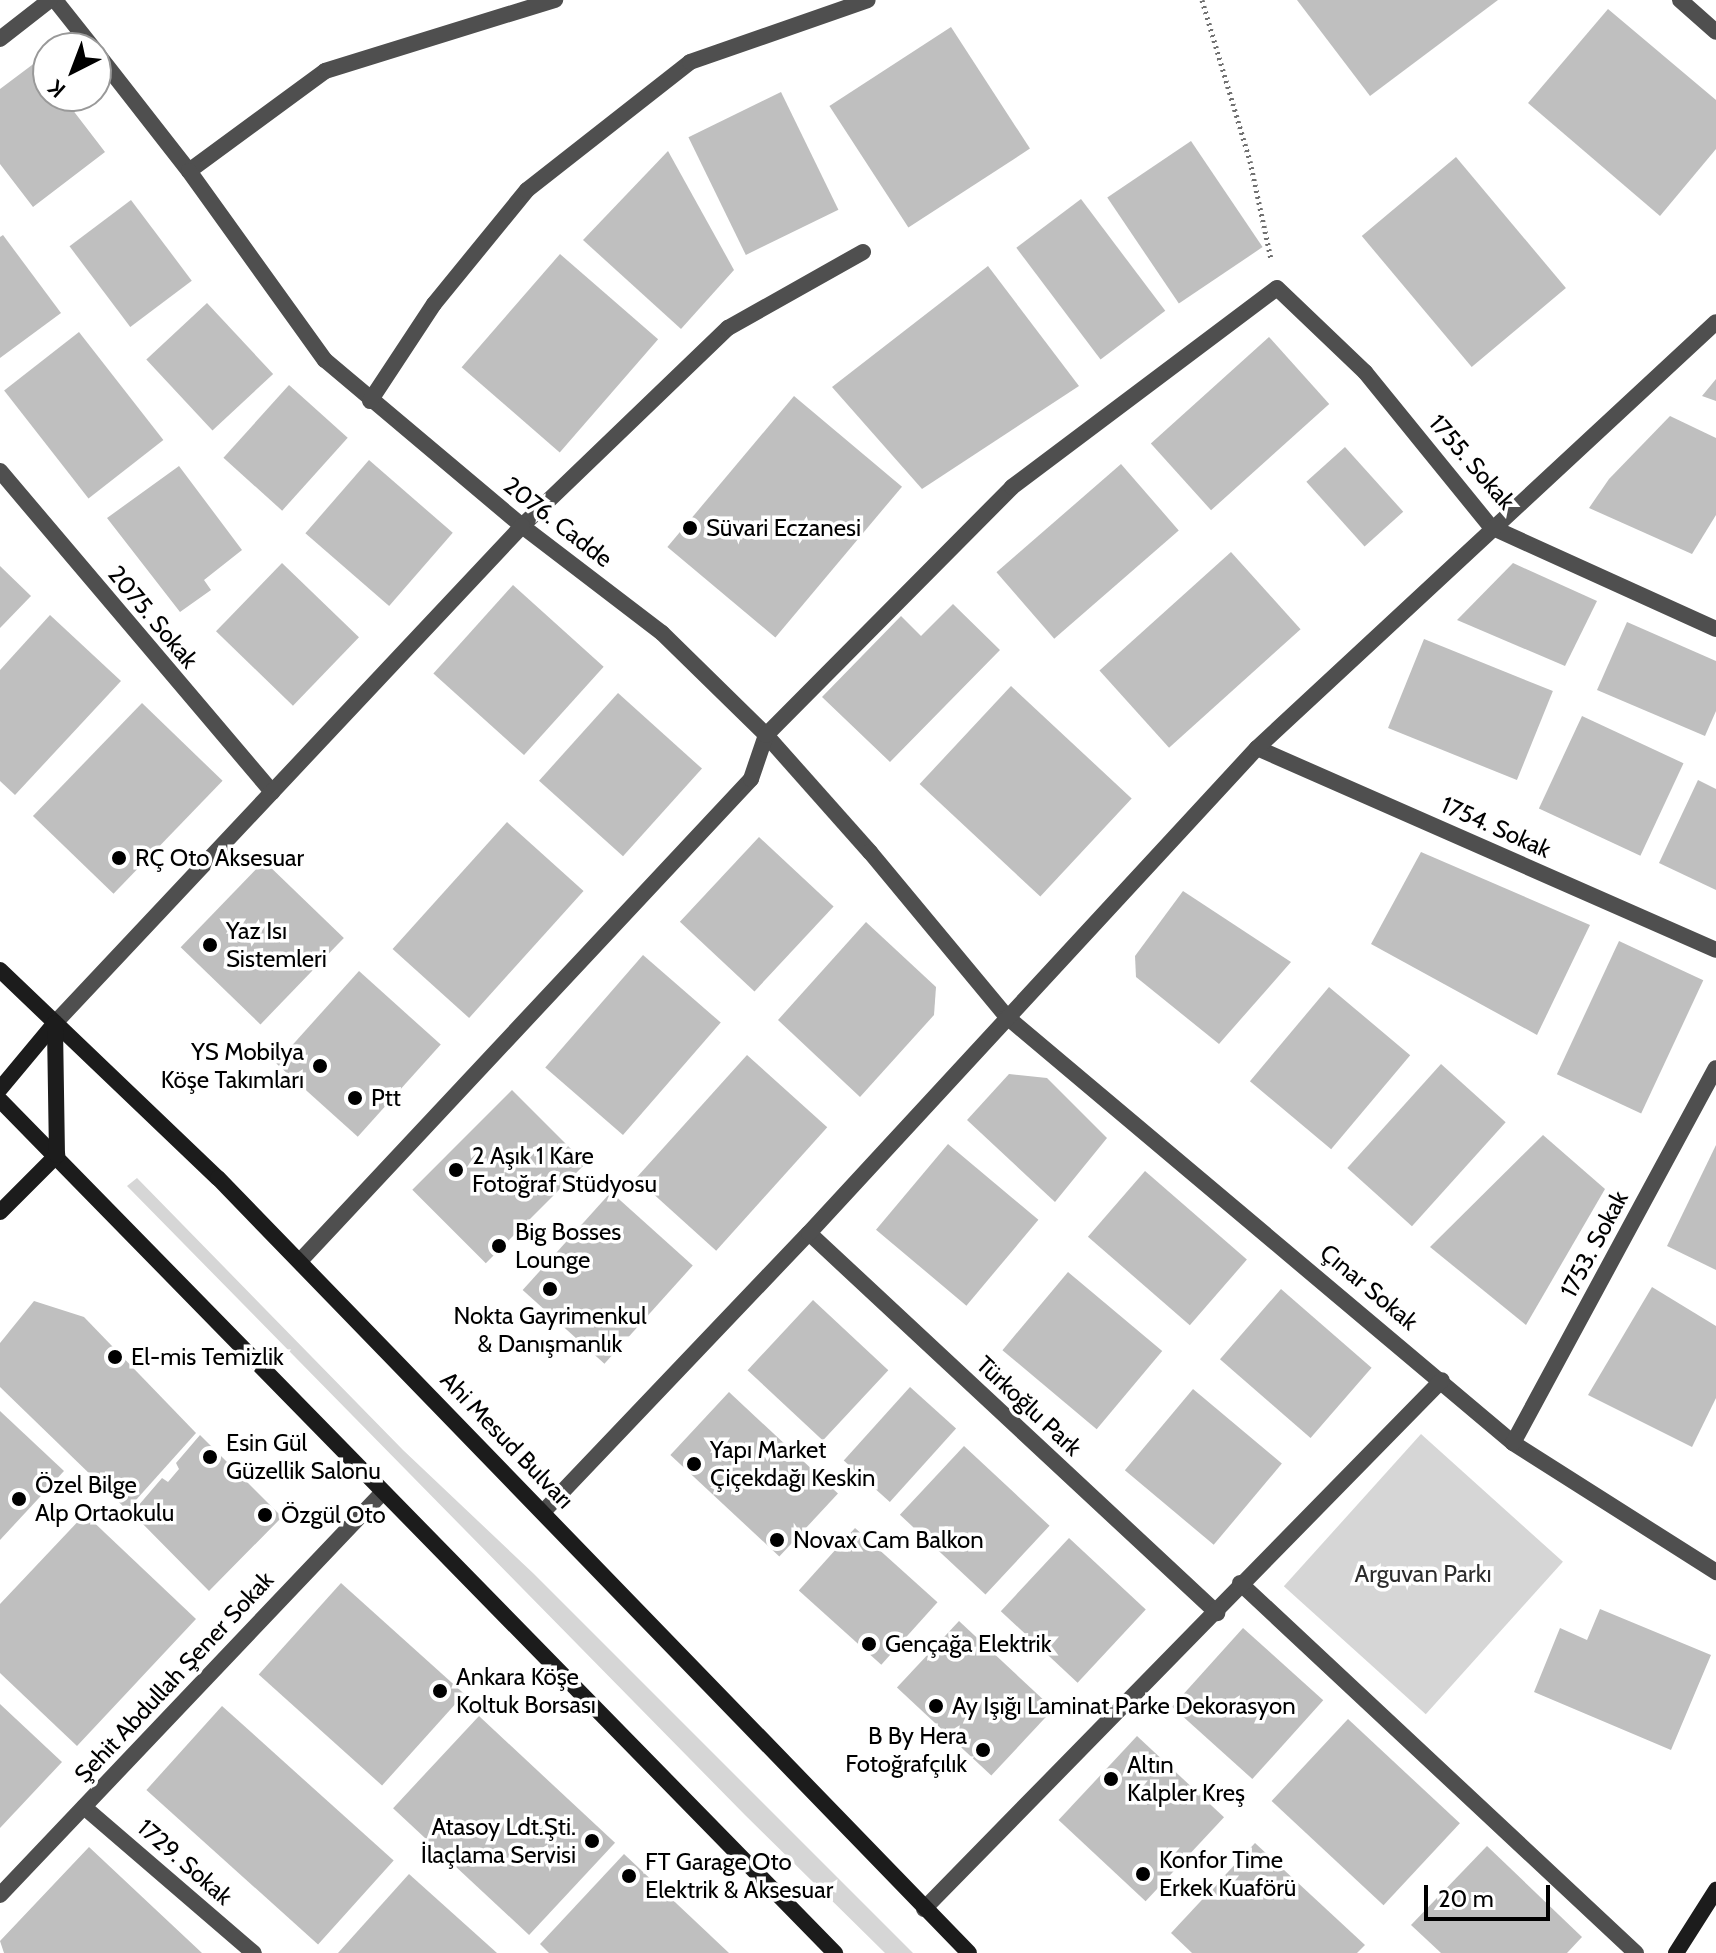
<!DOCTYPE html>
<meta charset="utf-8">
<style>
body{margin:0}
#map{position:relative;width:1716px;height:1953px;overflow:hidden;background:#fff;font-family:Cabin,sans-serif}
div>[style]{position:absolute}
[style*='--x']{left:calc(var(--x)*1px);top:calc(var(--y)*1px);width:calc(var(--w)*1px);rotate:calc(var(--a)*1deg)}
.green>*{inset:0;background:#d6d6d6;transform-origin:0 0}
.building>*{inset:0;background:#bfbfbf;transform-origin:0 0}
.path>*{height:5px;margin-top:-2.5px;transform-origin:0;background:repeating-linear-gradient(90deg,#717171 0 2px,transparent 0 6px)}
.lane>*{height:16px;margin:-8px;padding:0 8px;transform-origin:8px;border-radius:8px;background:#4f4f4f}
.street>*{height:16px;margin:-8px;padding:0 8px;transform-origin:8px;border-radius:8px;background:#4f4f4f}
.secondary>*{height:16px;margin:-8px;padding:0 8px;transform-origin:8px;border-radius:8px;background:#1c1c1c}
.dots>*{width:22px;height:22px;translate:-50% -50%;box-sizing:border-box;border:4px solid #fff;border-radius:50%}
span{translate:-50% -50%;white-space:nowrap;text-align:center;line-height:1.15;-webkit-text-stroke:7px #fff;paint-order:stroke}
.street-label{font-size:24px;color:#000}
.poi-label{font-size:24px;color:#000}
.left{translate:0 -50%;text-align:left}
.right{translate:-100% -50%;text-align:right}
.park-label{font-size:24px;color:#2d2d2d}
.north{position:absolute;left:32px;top:32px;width:80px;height:80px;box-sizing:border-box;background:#fff;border:2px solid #999;border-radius:50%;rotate:222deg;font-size:22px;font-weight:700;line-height:32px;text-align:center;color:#000}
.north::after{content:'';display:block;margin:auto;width:28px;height:36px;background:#000;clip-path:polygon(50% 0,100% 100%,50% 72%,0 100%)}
.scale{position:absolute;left:1424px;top:1885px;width:126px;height:36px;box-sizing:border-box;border:4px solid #000;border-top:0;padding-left:10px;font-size:24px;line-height:28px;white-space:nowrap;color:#000;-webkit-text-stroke:6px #fff;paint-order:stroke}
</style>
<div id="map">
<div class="green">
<i style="clip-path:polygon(137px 1178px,403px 1450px,534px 1574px,913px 1953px,885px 1953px,745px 1815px,127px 1186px)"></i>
<i style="left:1421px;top:1434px;width:191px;height:205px;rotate:42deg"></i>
</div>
<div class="building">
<i style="clip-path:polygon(1297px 0,1498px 0,1370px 96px)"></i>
<i style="clip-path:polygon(1608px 9px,1716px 100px,1716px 149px,1660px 216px,1528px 103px)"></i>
<i style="left:951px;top:27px;width:145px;height:145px;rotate:57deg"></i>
<i style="clip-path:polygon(36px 62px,48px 77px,48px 96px,62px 96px,105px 152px,33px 207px,0 164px,0 89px)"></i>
<i style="left:781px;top:92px;width:131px;height:103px;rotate:64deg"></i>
<i style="left:1191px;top:141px;width:128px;height:101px;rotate:56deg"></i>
<i style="clip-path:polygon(668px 151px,734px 270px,681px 329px,583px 240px)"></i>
<i style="left:1456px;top:157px;width:171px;height:123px;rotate:50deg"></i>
<i style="left:1081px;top:199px;width:140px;height:81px;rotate:53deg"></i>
<i style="left:131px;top:200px;width:101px;height:77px;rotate:53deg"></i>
<i style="clip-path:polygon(3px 235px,61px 313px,0 358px,0 237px)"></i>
<i style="left:560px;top:254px;width:130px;height:150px;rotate:41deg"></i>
<i style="clip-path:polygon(988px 266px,1079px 386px,922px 489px,832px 387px)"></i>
<i style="left:207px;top:303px;width:97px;height:83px;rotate:47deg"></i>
<i style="left:79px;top:332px;width:137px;height:95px;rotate:52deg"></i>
<i style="left:1269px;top:337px;width:90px;height:159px;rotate:48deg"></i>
<i style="clip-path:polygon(1716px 379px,1716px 401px,1702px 396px)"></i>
<i style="left:289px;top:385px;width:79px;height:98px;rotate:42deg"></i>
<i style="left:794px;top:396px;width:141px;height:197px;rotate:40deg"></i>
<i style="clip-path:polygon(1670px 416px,1716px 438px,1716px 515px,1692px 554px,1589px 508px,1609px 479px)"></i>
<i style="left:1345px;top:447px;width:87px;height:52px;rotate:48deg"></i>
<i style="left:369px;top:460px;width:111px;height:97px;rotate:41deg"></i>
<i style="left:1121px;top:464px;width:88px;height:165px;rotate:49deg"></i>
<i style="clip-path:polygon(179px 466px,242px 550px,204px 580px,211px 590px,180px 612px,107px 518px)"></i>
<i style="left:1231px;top:552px;width:104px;height:177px;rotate:48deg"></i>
<i style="left:282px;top:563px;width:107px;height:95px;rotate:44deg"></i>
<i style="clip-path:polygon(1513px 563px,1597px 601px,1565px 666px,1457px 620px)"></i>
<i style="clip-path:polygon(0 566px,31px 596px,0 628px)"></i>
<i style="left:513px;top:585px;width:122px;height:119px;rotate:42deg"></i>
<i style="clip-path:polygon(953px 604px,1000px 650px,890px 762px,822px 697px,901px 616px,921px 636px)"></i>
<i style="clip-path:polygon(50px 615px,121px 681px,15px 795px,0 781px,0 670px)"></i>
<i style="clip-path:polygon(1627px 622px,1716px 661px,1716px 711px,1705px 736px,1597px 690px)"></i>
<i style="left:1424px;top:639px;width:139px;height:96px;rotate:22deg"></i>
<i style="left:1011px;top:686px;width:165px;height:134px;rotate:43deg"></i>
<i style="left:618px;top:693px;width:113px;height:118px;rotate:42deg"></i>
<i style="left:142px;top:703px;width:112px;height:157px;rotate:44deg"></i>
<i style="left:1582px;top:716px;width:112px;height:102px;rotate:25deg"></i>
<i style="clip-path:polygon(1698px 780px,1716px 789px,1716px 890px,1659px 863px)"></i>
<i style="left:507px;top:822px;width:103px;height:171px;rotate:42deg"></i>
<i style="left:759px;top:837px;width:102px;height:116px;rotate:43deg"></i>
<i style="clip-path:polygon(1421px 852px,1590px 925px,1537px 1035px,1371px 944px)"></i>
<i style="left:264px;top:861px;width:111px;height:120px;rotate:44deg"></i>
<i style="clip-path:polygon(1183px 891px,1291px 962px,1219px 1044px,1136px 977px,1135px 956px)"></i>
<i style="clip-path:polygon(866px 922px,936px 987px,934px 1015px,860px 1097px,778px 1020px)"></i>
<i style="left:1619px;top:941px;width:93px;height:147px;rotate:25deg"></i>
<i style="left:643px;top:955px;width:103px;height:149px;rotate:41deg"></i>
<i style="left:359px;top:971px;width:110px;height:124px;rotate:42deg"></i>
<i style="left:1329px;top:987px;width:106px;height:123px;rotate:40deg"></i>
<i style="left:747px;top:1055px;width:108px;height:166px;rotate:42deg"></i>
<i style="left:1441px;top:1064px;width:87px;height:140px;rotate:42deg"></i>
<i style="clip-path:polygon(1009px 1074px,1047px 1078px,1107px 1138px,1055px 1202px,967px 1120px)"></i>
<i style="left:512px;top:1090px;width:104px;height:141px;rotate:45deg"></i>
<i style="clip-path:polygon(1543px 1135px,1605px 1189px,1526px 1325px,1430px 1247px)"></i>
<i style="left:948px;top:1144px;width:118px;height:112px;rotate:40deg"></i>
<i style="clip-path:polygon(1716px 1145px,1716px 1270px,1667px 1246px)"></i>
<i style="left:1145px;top:1171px;width:135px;height:87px;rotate:41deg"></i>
<i style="left:611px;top:1192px;width:110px;height:132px;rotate:42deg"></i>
<i style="left:1068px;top:1272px;width:123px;height:102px;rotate:40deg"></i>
<i style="clip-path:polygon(1652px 1287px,1716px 1326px,1716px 1398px,1692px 1447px,1588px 1395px)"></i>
<i style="left:1281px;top:1289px;width:120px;height:93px;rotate:41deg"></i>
<i style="left:813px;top:1300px;width:103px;height:96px;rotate:43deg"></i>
<i style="clip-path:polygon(34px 1301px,84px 1317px,196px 1433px,127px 1510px,0 1387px,0 1343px)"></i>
<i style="left:910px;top:1387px;width:62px;height:99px;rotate:42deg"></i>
<i style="left:1193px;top:1389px;width:116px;height:106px;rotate:40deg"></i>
<i style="left:729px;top:1392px;width:149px;height:86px;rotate:43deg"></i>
<i style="clip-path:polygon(0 1411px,64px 1471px,0 1540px)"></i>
<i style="clip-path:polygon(200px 1435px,282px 1517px,209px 1591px,132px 1513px,162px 1478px,168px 1482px,179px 1469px,176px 1463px)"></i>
<i style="left:964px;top:1446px;width:117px;height:94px;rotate:43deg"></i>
<i style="clip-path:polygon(85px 1514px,196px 1619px,77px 1746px,0 1673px,0 1604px)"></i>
<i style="left:855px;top:1528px;width:111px;height:84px;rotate:42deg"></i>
<i style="left:1069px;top:1538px;width:105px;height:100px;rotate:43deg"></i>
<i style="left:341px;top:1583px;width:166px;height:123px;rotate:42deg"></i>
<i style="clip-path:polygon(1600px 1609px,1711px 1655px,1671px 1750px,1534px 1692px,1560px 1628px,1587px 1640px)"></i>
<i style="left:959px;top:1621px;width:129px;height:91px;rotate:43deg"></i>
<i style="left:1243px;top:1628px;width:108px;height:106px;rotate:42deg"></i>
<i style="clip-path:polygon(0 1704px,62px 1762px,0 1828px)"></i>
<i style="left:222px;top:1706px;width:231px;height:113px;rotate:42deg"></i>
<i style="left:479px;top:1716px;width:186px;height:126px;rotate:43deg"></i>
<i style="left:1348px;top:1719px;width:153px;height:112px;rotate:43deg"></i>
<i style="left:1137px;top:1736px;width:119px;height:115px;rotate:43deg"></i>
<i style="clip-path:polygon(1255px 1843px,1365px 1945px,1357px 1953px,1192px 1953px,1171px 1933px)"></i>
<i style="clip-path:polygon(1487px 1846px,1582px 1937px,1567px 1953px,1441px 1953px,1411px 1925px)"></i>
<i style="clip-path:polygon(89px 1847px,154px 1908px,202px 1953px,4px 1953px,0 1941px)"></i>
<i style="clip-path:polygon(624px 1854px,729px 1953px,549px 1953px,540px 1944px)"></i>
<i style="clip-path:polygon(409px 1874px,497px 1953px,338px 1953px)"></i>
</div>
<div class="path">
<i style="--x:1202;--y:0;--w:168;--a:73.4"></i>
<i style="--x:1250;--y:161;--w:100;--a:77.9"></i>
</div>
<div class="lane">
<i style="--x:189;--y:171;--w:169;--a:-36.3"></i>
<i style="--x:325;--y:71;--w:241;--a:-17.2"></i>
<i style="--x:522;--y:526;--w:286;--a:-43.9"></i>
<i style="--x:728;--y:328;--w:155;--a:-29.4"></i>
</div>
<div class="street">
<i style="--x:55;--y:0;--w:61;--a:51.6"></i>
<i style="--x:1680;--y:0;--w:48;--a:41.6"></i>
<i style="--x:0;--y:39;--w:63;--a:-38"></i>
<i style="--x:96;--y:52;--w:151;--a:52"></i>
<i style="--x:189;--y:171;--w:233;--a:54.3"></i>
<i style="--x:325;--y:360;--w:258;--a:40.1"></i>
<i style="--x:522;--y:526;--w:176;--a:37.4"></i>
<i style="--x:662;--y:633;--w:146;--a:44.4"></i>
<i style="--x:766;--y:735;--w:157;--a:48.4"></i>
<i style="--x:870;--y:852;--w:214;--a:50.3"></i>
<i style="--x:1007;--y:1017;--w:661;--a:40.09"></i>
<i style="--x:1513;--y:1443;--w:241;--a:32.4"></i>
<i style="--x:370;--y:401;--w:116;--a:-56.6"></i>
<i style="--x:434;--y:304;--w:147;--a:-50.8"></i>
<i style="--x:527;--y:190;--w:207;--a:-38.1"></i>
<i style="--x:690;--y:62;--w:188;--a:-19.2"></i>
<i style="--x:0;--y:471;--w:421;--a:49.7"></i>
<i style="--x:1257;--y:748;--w:501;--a:23.75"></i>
<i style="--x:55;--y:1023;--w:682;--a:-46.78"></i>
<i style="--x:809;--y:1233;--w:558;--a:42.96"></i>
<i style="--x:300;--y:1261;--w:660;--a:-46.9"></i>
<i style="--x:751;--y:779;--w:46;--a:-71.2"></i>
<i style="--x:766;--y:735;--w:349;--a:-45.2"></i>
<i style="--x:1012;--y:487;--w:331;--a:-36.9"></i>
<i style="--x:1277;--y:288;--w:122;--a:43.7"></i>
<i style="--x:1365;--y:372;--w:200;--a:50.9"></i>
<i style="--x:1491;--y:527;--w:247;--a:24.4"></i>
<i style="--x:1513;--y:1443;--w:426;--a:-61.6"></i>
<i style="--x:543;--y:1512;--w:385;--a:-46.4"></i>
<i style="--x:809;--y:1233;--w:660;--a:-47.27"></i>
<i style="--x:1257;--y:748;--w:626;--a:-42.86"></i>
<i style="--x:1240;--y:1583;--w:542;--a:43.06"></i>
<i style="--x:84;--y:1807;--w:224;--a:40.7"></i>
<i style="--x:0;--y:1895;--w:555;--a:-46.46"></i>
<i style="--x:924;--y:1909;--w:740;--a:-45.6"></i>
</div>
<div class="secondary">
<i style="--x:0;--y:970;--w:301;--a:43.7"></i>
<i style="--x:218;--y:1178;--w:1079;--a:45.9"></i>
<i style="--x:0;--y:1089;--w:86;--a:-50.2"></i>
<i style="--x:0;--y:1100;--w:1194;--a:45.61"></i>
<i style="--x:0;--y:1212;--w:81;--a:-45"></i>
<i style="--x:57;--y:1155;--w:132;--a:-90.9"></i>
<i style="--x:1676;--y:1953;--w:75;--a:-57.6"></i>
</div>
<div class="dots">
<i style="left:690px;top:528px;background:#000"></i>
<i style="left:119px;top:858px;background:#000"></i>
<i style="left:210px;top:945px;background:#000"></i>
<i style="left:320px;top:1066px;background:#000"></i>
<i style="left:355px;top:1098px;background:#000"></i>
<i style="left:456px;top:1170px;background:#000"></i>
<i style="left:499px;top:1246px;background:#000"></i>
<i style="left:550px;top:1289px;background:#000"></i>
<i style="left:115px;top:1357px;background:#000"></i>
<i style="left:210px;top:1457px;background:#000"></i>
<i style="left:694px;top:1464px;background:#000"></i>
<i style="left:19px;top:1499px;background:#000"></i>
<i style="left:265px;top:1515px;background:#000"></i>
<i style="left:777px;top:1540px;background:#000"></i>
<i style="left:869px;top:1644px;background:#000"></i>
<i style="left:440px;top:1691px;background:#000"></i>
<i style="left:936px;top:1706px;background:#000"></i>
<i style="left:983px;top:1750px;background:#000"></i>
<i style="left:1111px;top:1779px;background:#000"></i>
<i style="left:592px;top:1841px;background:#000"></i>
<i style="left:1143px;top:1874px;background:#000"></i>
<i style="left:629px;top:1876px;background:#000"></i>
</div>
<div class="street-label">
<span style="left:1472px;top:462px;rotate:49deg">1755. Sokak</span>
<span style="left:558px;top:522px;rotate:38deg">2076. Cadde</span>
<span style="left:153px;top:617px;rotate:50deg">2075. Sokak</span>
<span style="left:1496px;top:827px;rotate:24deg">1754. Sokak</span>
<span style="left:1594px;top:1244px;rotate:-62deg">1753. Sokak</span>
<span style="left:1369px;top:1287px;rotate:40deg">Çınar Sokak</span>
<span style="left:1029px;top:1406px;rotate:43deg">Türkoğlu Park</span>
<span style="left:507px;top:1440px;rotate:46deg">Ahi Mesud Bulvarı</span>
<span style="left:174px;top:1677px;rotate:-47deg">Şehit Abdullah Şener Sokak</span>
<span style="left:185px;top:1862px;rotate:41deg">1729. Sokak</span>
</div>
<div class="poi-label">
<span class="left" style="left:706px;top:528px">Süvari Eczanesi</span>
<span class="left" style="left:135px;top:858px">RÇ Oto Aksesuar</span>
<span class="left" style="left:226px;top:945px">Yaz Isı<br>Sistemleri</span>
<span class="right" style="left:304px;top:1066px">YS Mobilya<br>Köşe Takımları</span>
<span class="left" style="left:371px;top:1098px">Ptt</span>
<span class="left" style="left:472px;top:1170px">2 Aşık 1 Kare<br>Fotoğraf Stüdyosu</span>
<span class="left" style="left:515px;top:1246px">Big Bosses<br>Lounge</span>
<span style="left:550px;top:1330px">Nokta Gayrimenkul<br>&amp; Danışmanlık</span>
<span class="left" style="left:131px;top:1357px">El-mis Temizlik</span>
<span class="left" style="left:226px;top:1457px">Esin Gül<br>Güzellik Salonu</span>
<span class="left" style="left:710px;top:1464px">Yapı Market<br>Çiçekdağı Keskin</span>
<span class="left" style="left:35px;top:1499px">Özel Bilge<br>Alp Ortaokulu</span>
<span class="left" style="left:281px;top:1515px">Özgül Oto</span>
<span class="left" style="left:793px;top:1540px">Novax Cam Balkon</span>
<span class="left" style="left:885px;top:1644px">Gençağa Elektrik</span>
<span class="left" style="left:456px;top:1691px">Ankara Köşe<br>Koltuk Borsası</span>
<span class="left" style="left:952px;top:1706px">Ay Işığı Laminat Parke Dekorasyon</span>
<span class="right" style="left:967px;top:1750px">B By Hera<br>Fotoğrafçılık</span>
<span class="left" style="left:1127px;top:1779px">Altın<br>Kalpler Kreş</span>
<span class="right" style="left:576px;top:1841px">Atasoy Ldt.Şti.<br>İlaçlama Servisi</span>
<span class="left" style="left:1159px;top:1874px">Konfor Time<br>Erkek Kuaförü</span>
<span class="left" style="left:645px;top:1876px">FT Garage Oto<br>Elektrik &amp; Aksesuar</span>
</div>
<div class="park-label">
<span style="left:1423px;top:1574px">Arguvan Parkı</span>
</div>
<div class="north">K</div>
<div class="scale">20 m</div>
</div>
